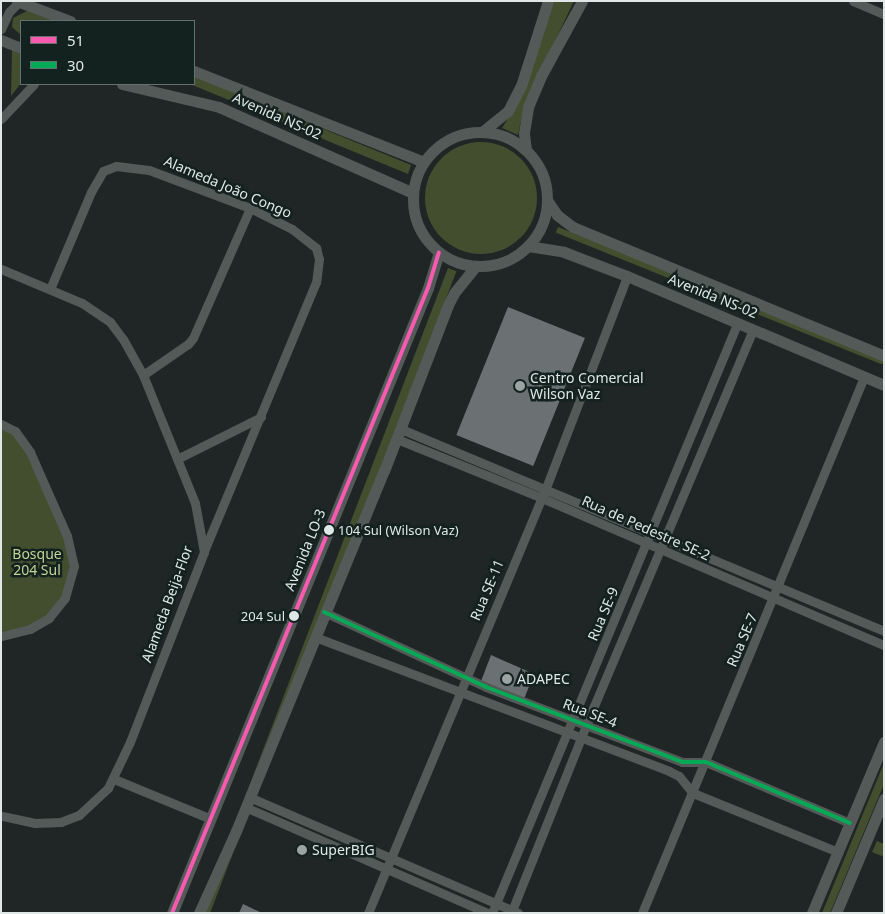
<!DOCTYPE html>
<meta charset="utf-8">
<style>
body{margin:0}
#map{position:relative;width:885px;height:914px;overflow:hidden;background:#202626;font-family:"Noto Sans",sans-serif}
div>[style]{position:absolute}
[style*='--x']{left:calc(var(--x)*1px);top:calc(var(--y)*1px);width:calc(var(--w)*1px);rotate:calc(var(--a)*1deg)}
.green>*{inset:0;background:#434e2f;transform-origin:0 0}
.round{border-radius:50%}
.building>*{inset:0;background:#6b7172;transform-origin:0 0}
.minor>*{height:9px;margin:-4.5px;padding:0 4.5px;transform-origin:4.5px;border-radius:4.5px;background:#545a58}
.tertiary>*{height:11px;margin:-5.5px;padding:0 5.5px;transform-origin:5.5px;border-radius:5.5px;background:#545a58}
.tertiary>.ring{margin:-5.5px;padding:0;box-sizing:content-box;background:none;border:11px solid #545a58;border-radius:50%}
.bus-1>*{height:4px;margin:-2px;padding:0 2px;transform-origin:2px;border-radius:2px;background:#f75aaf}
.bus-2>*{height:4px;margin:-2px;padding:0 2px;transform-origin:2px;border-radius:2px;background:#06aa56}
.dots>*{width:14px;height:14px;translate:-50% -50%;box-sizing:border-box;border:2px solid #13211f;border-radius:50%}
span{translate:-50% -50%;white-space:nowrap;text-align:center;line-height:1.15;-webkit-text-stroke:5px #13211f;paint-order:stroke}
.bus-label{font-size:13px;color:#dfe8e7}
.left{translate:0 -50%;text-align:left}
.right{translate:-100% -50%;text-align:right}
.street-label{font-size:14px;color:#dfe8e7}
.poi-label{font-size:14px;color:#dfe8e7}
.park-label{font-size:14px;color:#c1d595}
.frame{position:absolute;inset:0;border:2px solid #dfe8e7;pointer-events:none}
.legend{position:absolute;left:20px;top:20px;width:175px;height:65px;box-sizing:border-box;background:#13211f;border:1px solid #65716f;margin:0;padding:6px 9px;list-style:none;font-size:15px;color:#dfe8e7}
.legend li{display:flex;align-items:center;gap:10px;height:25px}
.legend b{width:25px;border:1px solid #65716f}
</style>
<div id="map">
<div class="green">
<i style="clip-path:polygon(554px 1px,574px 1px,524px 106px,518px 135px,502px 128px,517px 104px)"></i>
<i style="clip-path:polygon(27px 11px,55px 21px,21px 21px,21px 35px,12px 27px,13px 18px)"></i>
<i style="clip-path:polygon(12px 50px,21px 54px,21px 83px,11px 96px)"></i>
<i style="clip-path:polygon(194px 76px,411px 165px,408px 174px,190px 84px,194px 84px)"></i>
<i class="round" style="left:425px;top:142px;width:112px;height:112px"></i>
<i style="left:558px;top:227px;width:352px;height:6px;rotate:22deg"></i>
<i style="left:448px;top:268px;width:9px;height:698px;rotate:21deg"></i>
<i style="clip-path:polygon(1px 424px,15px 431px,67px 536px,74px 566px,65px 598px,49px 618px,1px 636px)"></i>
<i style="clip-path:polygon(884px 763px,884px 784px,830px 913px,822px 913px)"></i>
<i style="clip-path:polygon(877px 841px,884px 844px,884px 857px,872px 852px)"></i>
</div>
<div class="building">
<i style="left:508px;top:307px;width:83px;height:138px;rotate:22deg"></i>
<i style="clip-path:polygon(491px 655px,534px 674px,524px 699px,480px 684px)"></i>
<i style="clip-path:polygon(243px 904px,262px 913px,239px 913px)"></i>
</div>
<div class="minor">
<i style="--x:853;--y:1;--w:34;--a:23"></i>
<i style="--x:1;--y:29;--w:19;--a:-65"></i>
<i style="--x:9;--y:12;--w:14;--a:-45"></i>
<i style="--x:1;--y:119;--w:48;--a:-46.7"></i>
<i style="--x:1;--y:269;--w:88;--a:22.8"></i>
<i style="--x:82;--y:303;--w:34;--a:34"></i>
<i style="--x:110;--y:322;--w:21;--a:53"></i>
<i style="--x:123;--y:339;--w:41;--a:60.9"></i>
<i style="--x:143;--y:375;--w:138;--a:67.9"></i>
<i style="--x:195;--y:503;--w:50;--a:79.6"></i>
<i style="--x:204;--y:552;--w:204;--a:111.3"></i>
<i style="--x:130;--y:742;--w:51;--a:115.6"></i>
<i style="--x:108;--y:788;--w:40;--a:137"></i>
<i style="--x:79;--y:815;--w:19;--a:159"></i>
<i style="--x:61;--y:822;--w:26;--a:178"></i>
<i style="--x:35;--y:823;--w:35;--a:-168"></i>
<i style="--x:50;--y:289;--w:105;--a:-67.1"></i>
<i style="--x:91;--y:192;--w:24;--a:-60"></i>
<i style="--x:103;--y:171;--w:14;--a:-21"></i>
<i style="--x:116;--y:166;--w:33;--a:7"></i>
<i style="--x:149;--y:170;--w:108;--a:20.6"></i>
<i style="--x:250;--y:208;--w:47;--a:26.6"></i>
<i style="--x:292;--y:229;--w:31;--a:38"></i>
<i style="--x:316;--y:248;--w:11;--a:75"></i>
<i style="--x:319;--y:259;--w:23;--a:97"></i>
<i style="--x:316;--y:282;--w:289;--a:112.6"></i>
<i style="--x:143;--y:375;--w:55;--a:-34.6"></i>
<i style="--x:188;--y:344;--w:8;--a:-50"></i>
<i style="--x:193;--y:338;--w:142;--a:-66.3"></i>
<i style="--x:1;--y:424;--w:16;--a:27"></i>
<i style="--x:15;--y:431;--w:26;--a:54"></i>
<i style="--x:30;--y:452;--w:92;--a:66.2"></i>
<i style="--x:67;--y:536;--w:31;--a:77"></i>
<i style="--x:74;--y:566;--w:33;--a:106"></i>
<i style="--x:65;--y:598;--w:26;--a:129"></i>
<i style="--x:49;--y:618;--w:22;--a:150"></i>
<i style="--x:30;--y:629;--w:30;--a:166"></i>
<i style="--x:401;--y:429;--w:524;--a:22.7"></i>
<i style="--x:397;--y:439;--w:157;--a:22.1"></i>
<i style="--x:542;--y:498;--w:372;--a:23.3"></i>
<i style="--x:177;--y:459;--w:94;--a:-26.6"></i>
<i style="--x:324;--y:612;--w:179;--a:24.8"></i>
<i style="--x:486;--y:687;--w:210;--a:20.9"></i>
<i style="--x:682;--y:762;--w:24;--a:0"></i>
<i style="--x:706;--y:762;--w:156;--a:23"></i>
<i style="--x:315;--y:637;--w:379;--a:20.7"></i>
<i style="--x:669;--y:771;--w:11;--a:27"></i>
<i style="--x:679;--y:776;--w:22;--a:51"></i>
<i style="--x:693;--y:793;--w:157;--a:22.1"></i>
<i style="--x:114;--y:779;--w:105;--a:22.4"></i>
<i style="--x:249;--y:797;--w:293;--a:23.3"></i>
<i style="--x:245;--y:807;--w:265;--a:23.6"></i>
<i style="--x:368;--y:913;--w:450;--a:-67.3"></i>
<i style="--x:542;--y:498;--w:238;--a:-69"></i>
<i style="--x:492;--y:913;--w:638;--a:-67.41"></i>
<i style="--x:511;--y:913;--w:223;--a:-68.2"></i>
<i style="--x:594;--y:706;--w:409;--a:-67.1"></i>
<i style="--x:642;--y:913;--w:580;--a:-67.5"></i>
</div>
<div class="tertiary">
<i style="--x:17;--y:1;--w:57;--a:20.7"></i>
<i style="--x:1;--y:40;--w:22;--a:22"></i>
<i style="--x:194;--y:71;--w:247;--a:21.6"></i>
<i style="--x:122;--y:84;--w:100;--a:13.3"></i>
<i style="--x:219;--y:107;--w:212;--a:23.9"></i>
<i style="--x:482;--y:132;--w:33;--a:-39"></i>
<i style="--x:508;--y:111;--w:28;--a:-63"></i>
<i style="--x:521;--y:86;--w:89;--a:-72.4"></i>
<i class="ring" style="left:413px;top:132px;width:123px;height:123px"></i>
<i style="--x:526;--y:150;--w:17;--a:-97"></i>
<i style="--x:524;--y:133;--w:26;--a:-81"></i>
<i style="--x:528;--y:107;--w:34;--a:-67"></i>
<i style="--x:541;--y:76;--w:85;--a:-61.3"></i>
<i style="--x:547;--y:200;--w:18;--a:56"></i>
<i style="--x:557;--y:215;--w:20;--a:37"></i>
<i style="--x:573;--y:227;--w:337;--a:22.5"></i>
<i style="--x:528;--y:246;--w:36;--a:9"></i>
<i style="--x:564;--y:252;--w:67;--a:20.9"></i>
<i style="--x:627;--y:276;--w:279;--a:23"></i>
<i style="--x:172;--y:913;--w:675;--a:-67.73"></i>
<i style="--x:428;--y:288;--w:37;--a:-73"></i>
<i style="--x:199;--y:913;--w:90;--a:-65.7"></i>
<i style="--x:236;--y:831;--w:389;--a:-67.7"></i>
<i style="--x:384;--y:471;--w:178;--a:-68.9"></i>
<i style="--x:448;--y:305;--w:13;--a:-63"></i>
<i style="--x:454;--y:293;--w:35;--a:-51"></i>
<i style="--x:812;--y:913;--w:186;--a:-67.2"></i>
<i style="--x:836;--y:913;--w:124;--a:-67.2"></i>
</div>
<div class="bus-1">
<i style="--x:172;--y:913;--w:675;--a:-67.73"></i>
<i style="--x:428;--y:288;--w:37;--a:-73"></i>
</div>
<div class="bus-2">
<i style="--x:324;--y:612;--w:179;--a:24.8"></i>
<i style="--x:486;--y:687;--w:210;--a:20.9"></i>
<i style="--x:682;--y:762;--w:24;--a:0"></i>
<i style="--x:706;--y:762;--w:156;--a:23"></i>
</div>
<div class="dots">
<i style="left:520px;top:386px;background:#9ca4a3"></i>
<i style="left:329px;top:530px;background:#dfe8e7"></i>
<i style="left:294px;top:616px;background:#dfe8e7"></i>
<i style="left:507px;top:679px;background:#9ca4a3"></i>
<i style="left:302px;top:850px;background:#9ca4a3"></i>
</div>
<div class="bus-label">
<span class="left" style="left:338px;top:530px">104 Sul (Wilson Vaz)</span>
<span class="right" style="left:285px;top:616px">204 Sul</span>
</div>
<div class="street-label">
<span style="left:277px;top:116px;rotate:24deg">Avenida NS-02</span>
<span style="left:228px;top:187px;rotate:23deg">Alameda João Congo</span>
<span style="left:713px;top:296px;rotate:22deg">Avenida NS-02</span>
<span style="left:646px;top:528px;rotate:24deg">Rua de Pedestre SE-2</span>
<span style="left:305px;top:550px;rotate:-68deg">Avenida LO-3</span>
<span style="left:487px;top:590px;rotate:-67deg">Rua SE-11</span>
<span style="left:167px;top:604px;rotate:-70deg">Alameda Beija-Flor</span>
<span style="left:603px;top:614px;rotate:-67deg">Rua SE-9</span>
<span style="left:742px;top:640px;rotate:-67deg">Rua SE-7</span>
<span style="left:590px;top:713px;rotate:21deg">Rua SE-4</span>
</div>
<div class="poi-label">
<span class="left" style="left:530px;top:386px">Centro Comercial<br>Wilson Vaz</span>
<span class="left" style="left:517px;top:679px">ADAPEC</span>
<span class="left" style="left:312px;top:850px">SuperBIG</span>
</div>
<div class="park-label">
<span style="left:37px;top:562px">Bosque<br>204 Sul</span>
</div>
<div class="frame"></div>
<ul class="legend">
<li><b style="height:6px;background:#f75aaf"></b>51</li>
<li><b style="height:6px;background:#06aa56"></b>30</li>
</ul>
</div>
